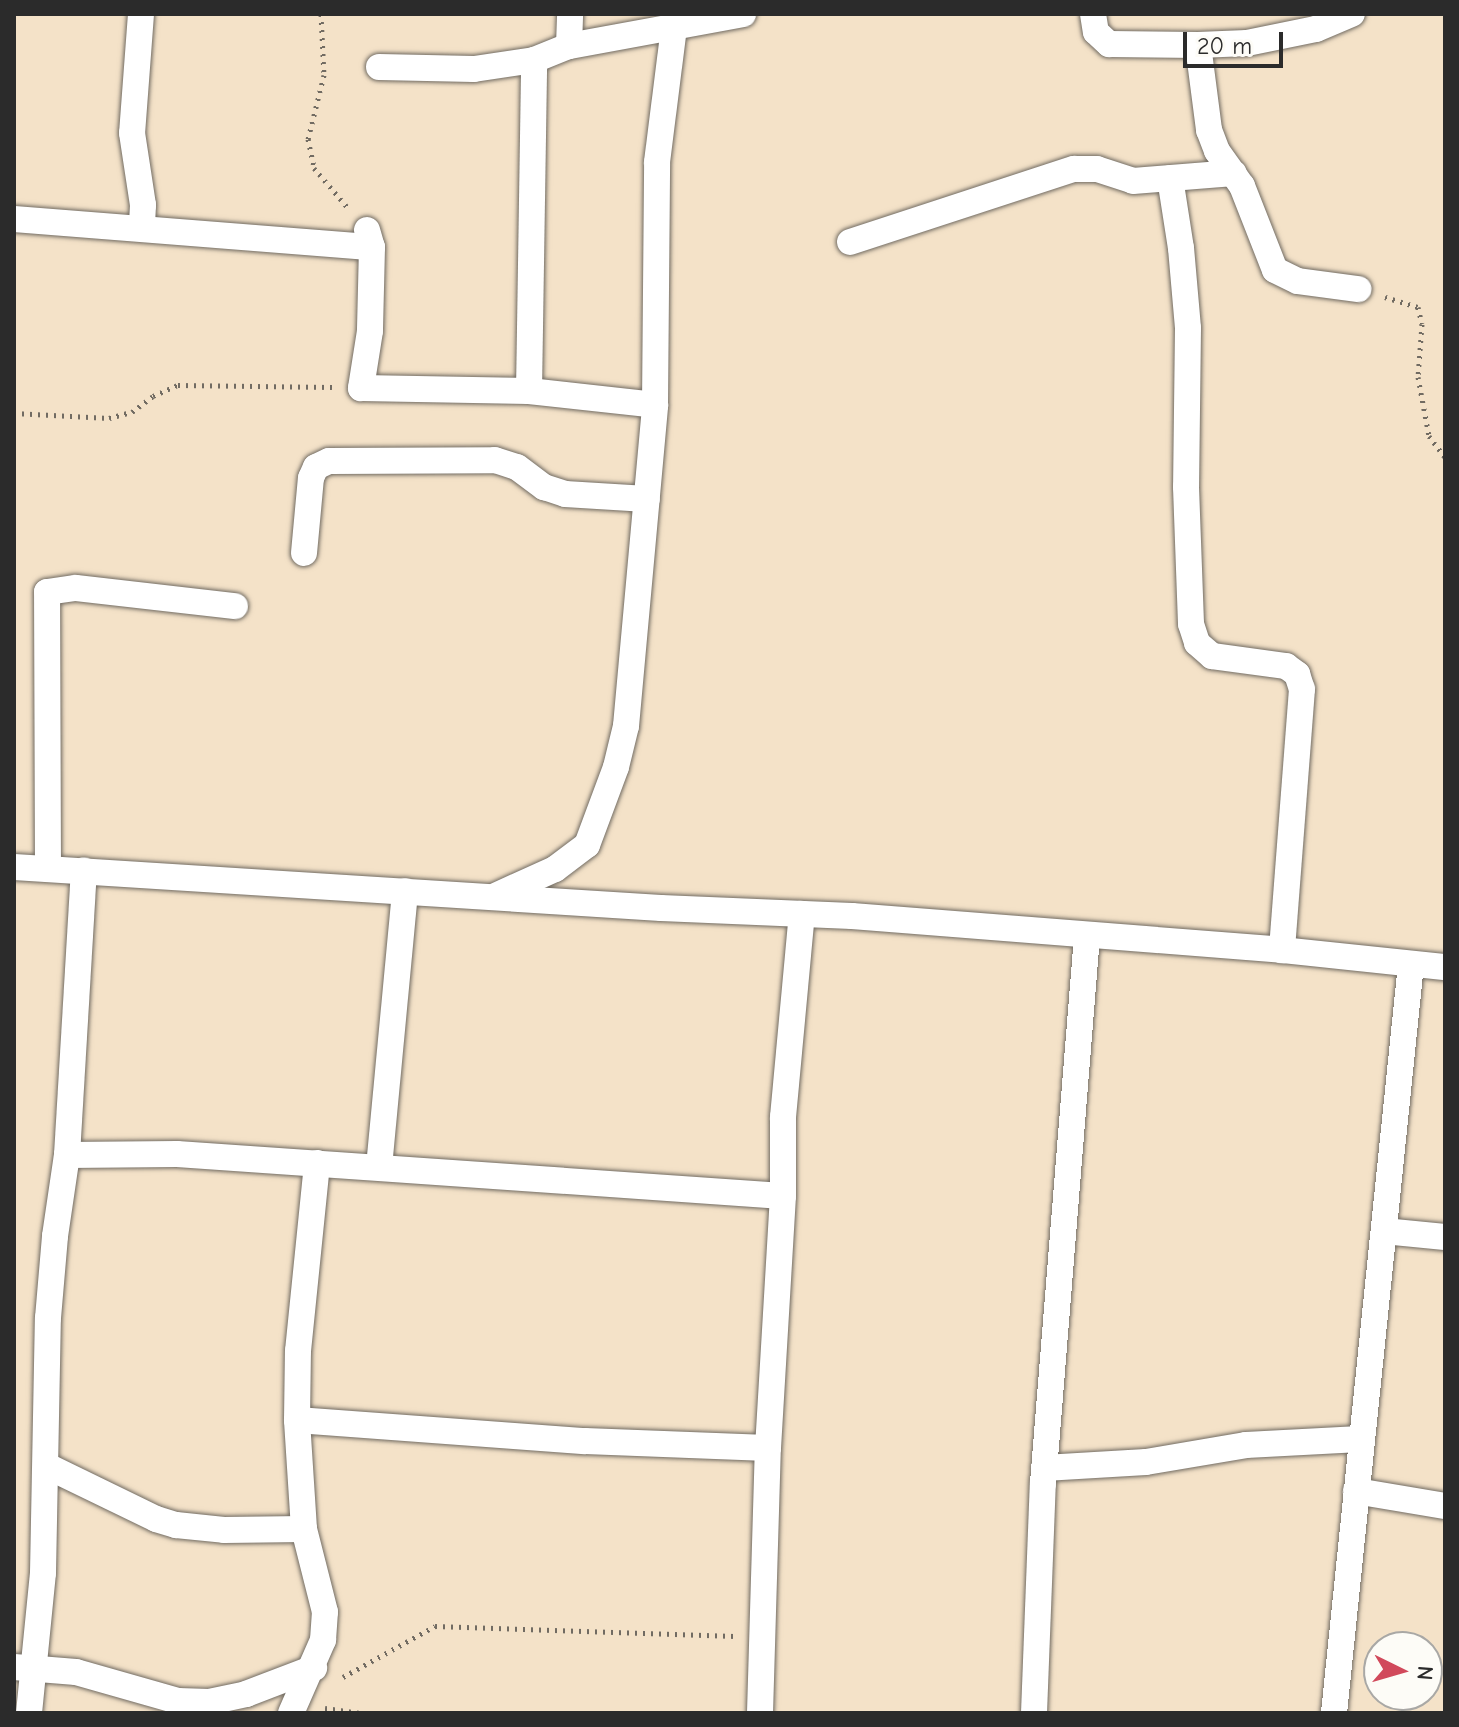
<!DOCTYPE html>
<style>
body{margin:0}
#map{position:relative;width:1459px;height:1727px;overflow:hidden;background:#f4e2c8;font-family:"Comic Neue",sans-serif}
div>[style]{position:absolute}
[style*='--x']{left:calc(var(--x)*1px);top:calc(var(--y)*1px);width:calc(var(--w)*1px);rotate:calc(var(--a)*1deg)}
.path>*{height:5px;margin-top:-2.5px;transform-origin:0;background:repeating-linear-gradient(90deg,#716b62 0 2px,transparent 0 8px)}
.roads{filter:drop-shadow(0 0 2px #716b62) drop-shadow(0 0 2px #716b62)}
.minor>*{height:26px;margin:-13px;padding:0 13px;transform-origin:13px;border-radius:13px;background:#fff}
span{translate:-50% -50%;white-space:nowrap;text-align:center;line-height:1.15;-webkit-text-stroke:6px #fdfcf7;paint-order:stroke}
.frame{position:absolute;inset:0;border:16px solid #2b2b2b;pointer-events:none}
.north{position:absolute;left:1363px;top:1631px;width:80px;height:80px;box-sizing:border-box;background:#fdfcf7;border:2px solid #a9a8a5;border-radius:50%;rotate:95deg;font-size:22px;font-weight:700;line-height:32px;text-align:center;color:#2b2b2b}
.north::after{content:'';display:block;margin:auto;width:28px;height:36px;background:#d1495b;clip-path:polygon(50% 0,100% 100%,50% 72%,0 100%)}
.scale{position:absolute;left:1183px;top:32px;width:100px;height:36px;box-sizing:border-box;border:4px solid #2b2b2b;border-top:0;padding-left:10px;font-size:24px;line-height:28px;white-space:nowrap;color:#2b2b2b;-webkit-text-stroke:6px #fdfcf7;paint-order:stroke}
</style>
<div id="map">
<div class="path">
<i style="--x:321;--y:14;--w:61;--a:87.2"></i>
<i style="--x:324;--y:75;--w:66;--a:104"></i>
<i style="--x:308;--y:139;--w:30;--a:78"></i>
<i style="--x:314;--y:168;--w:54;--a:49.5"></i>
<i style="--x:1385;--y:297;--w:34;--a:17"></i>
<i style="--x:1418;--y:307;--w:17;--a:77"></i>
<i style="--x:1422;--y:324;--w:53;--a:94.3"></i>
<i style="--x:1418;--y:377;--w:60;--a:79.4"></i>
<i style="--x:1429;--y:436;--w:26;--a:53"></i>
<i style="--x:14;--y:413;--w:95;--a:3"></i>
<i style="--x:109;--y:418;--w:24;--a:-15"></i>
<i style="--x:132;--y:412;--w:26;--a:-37"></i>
<i style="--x:153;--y:396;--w:27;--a:-24"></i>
<i style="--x:178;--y:385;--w:154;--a:0.7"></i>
<i style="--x:343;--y:1677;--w:105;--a:-29"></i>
<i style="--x:435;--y:1626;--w:300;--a:1.9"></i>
<i style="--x:325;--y:1708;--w:34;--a:8"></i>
</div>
<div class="roads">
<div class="minor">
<i style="--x:141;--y:14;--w:119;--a:94.3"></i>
<i style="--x:132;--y:133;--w:73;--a:81.3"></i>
<i style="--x:143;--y:205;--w:22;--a:93"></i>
<i style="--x:1093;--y:14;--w:18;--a:81"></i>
<i style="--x:1096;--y:32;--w:18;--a:43"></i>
<i style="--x:1109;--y:44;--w:89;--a:0.6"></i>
<i style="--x:1198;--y:45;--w:49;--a:-2.3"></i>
<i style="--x:1247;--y:43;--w:70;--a:-11.5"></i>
<i style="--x:1316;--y:29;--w:39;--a:-23"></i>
<i style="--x:1198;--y:45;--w:86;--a:82.6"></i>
<i style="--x:1209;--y:130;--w:22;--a:69"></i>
<i style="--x:1217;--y:151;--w:43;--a:54.5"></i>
<i style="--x:1242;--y:186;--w:90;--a:68.6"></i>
<i style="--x:1275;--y:270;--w:25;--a:26"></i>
<i style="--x:1298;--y:281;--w:61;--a:7.6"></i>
<i style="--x:569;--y:46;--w:177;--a:-10.4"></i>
<i style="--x:379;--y:67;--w:95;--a:1.2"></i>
<i style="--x:474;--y:69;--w:61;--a:-8.5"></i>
<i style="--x:534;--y:60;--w:38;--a:-22"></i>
<i style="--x:569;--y:46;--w:32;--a:-88"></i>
<i style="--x:1170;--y:178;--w:71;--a:81.1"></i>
<i style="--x:1181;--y:248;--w:80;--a:85"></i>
<i style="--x:1188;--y:328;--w:159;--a:90.7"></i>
<i style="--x:1186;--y:487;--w:137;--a:87.9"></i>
<i style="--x:1191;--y:624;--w:20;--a:72"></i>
<i style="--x:1197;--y:643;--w:20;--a:41"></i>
<i style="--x:1212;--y:656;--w:75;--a:7.7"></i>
<i style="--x:1286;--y:666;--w:14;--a:36"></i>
<i style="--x:1297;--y:674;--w:16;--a:72"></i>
<i style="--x:1302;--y:689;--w:262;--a:94.4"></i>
<i style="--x:14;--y:219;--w:359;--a:4.5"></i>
<i style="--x:367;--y:230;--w:18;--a:74"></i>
<i style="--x:372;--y:247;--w:84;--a:91.4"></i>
<i style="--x:370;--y:331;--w:58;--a:99"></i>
<i style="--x:361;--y:388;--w:168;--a:1"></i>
<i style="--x:529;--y:391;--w:127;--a:6.3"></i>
<i style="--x:850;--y:242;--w:236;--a:-18.1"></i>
<i style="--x:1074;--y:169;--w:23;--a:0"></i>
<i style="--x:1097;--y:169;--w:38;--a:18"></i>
<i style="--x:1133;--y:181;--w:101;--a:-4.5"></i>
<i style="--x:529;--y:391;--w:331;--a:-89.1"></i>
<i style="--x:304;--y:553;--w:75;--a:-84.7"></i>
<i style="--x:311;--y:478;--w:12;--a:-66"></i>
<i style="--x:316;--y:467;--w:14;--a:-25"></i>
<i style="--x:329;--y:461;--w:166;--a:-0.3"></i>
<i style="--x:495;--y:460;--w:23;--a:18"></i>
<i style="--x:517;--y:467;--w:34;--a:37"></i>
<i style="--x:544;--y:487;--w:22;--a:18"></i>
<i style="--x:565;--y:494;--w:82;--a:3.5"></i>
<i style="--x:14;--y:867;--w:648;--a:3.63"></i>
<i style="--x:661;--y:908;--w:191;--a:2.4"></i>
<i style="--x:852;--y:916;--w:431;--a:4.5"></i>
<i style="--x:1282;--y:950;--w:164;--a:6"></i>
<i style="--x:48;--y:869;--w:277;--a:-90.2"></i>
<i style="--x:47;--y:592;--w:29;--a:-8"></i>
<i style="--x:76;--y:588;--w:160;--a:6.5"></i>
<i style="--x:495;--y:896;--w:66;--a:-24.2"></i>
<i style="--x:555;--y:869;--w:40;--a:-37"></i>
<i style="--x:587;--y:845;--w:83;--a:-69.6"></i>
<i style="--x:616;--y:767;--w:42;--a:-76.3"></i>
<i style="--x:626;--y:726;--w:322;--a:-84.8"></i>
<i style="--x:655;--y:405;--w:243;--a:-89.5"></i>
<i style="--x:657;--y:162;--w:135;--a:-82.8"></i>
<i style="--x:67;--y:1155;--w:110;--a:-0.5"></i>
<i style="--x:177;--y:1154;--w:607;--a:3.96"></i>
<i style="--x:379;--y:1167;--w:277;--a:-84.6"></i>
<i style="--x:1384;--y:1231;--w:61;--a:5.6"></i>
<i style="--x:297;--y:1420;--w:289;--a:4.2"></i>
<i style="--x:585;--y:1441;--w:183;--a:2.2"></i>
<i style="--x:47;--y:1466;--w:121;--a:25.9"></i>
<i style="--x:156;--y:1519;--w:21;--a:17"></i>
<i style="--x:176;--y:1525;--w:48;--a:5.9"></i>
<i style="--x:224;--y:1530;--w:80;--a:-0.7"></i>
<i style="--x:1044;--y:1468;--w:102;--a:-3.4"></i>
<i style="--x:1146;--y:1462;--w:101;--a:-9.6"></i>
<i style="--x:1246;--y:1445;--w:114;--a:-3"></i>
<i style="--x:1356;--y:1491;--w:90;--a:9.6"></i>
<i style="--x:14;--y:1667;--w:62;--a:4.6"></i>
<i style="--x:76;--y:1672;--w:106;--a:15.9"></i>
<i style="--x:178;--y:1701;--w:31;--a:2"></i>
<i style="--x:209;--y:1702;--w:38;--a:-12"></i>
<i style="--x:246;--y:1694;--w:73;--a:-20.9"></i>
<i style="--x:29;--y:1713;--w:141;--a:-84.3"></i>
<i style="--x:43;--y:1573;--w:255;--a:-88.9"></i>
<i style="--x:48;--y:1318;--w:82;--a:-85.1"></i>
<i style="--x:55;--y:1236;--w:82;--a:-81.6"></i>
<i style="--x:67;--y:1155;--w:285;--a:-86.6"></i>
<i style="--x:291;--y:1713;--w:80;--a:-66.3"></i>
<i style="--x:323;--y:1640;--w:28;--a:-86"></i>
<i style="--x:325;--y:1612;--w:86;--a:-104.2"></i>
<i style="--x:304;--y:1529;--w:109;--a:-93.7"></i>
<i style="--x:297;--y:1420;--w:69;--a:-89.2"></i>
<i style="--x:298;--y:1351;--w:189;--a:-84.2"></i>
<i style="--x:760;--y:1713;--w:265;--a:-88.3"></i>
<i style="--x:768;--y:1448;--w:252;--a:-86.6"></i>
<i style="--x:783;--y:1196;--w:79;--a:-90"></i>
<i style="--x:783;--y:1117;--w:204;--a:-84.7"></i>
<i style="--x:1034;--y:1713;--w:230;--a:-87.8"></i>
<i style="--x:1043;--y:1483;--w:549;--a:-85.4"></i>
<i style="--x:1334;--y:1713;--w:753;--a:-84.13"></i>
</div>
</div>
<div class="frame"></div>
<div class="north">N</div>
<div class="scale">20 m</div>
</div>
